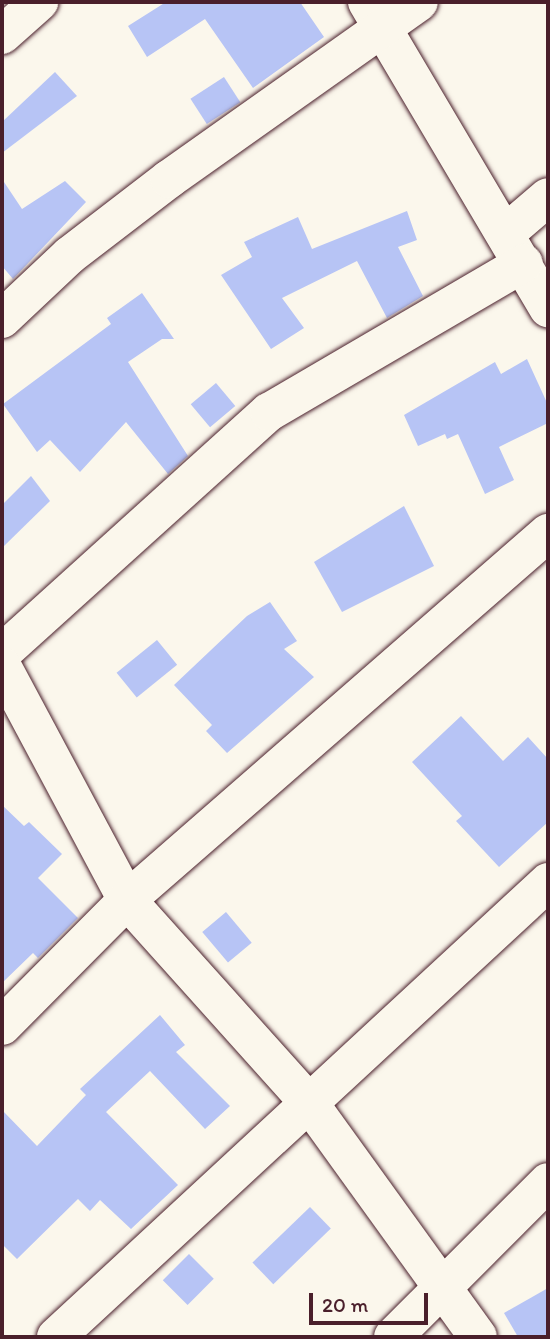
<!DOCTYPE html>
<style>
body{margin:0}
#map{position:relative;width:550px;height:1339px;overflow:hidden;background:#fbf7ec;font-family:Itim,sans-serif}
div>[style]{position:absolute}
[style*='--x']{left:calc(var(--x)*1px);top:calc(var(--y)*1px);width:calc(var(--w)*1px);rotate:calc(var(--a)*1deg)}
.building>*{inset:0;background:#b7c4f5;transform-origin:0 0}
.roads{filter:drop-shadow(0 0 2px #4a1f2b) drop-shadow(0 0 2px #4a1f2b)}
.minor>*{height:38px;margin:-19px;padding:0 19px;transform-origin:19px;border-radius:19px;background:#fbf7ec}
span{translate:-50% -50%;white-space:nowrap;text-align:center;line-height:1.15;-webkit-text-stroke:5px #fbf7ec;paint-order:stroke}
.frame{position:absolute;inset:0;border:4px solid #4a1f2b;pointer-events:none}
.scale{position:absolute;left:309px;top:1293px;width:119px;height:32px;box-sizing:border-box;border:4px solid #4a1f2b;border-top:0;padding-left:9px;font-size:21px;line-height:24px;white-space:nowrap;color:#4a1f2b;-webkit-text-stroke:5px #fbf7ec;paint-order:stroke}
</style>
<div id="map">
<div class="building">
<i style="clip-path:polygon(166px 2px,300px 2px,324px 37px,253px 88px,205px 19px,147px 57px,128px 26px)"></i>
<i style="clip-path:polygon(55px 72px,77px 96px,2px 153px,2px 122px)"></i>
<i style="left:224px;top:77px;width:30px;height:40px;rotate:57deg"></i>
<i style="clip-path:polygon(2px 179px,22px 209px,65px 181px,86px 202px,13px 279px,2px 266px)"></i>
<i style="clip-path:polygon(407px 211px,417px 240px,398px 247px,423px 296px,387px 318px,357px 261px,282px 298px,304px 328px,271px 349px,221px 275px,252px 257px,244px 242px,298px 217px,312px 249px)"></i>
<i style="clip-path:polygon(142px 293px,174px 339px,162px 339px,128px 362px,188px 456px,168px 474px,126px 422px,80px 472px,50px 440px,37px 452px,3px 404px,111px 324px,107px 318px)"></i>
<i style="clip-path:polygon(527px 359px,548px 405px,548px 423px,499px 447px,514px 480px,485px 494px,458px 434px,447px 439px,445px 434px,418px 446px,404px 415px,495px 362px,501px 374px)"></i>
<i style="left:216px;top:383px;width:30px;height:33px;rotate:50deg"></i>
<i style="clip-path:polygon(31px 476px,50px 501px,2px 548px,2px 505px)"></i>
<i style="clip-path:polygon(404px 506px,434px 566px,342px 612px,314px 562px)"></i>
<i style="clip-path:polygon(270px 602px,297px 641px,284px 649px,314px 677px,227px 753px,206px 731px,212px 725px,174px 685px,247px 616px)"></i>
<i style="left:157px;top:640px;width:32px;height:52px;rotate:51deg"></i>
<i style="clip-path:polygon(461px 716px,503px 761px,528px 737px,548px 759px,548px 822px,499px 867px,456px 821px,462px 816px,412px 762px)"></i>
<i style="clip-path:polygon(2px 805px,24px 826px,29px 822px,62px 854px,38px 878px,78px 918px,38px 958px,33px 953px,2px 983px)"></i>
<i style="left:226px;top:912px;width:40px;height:31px;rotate:50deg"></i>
<i style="clip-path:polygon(160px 1015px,185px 1045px,176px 1052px,230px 1106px,205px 1129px,150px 1071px,106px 1112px,178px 1185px,131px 1229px,100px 1200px,90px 1211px,78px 1199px,17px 1259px,2px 1244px,2px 1110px,37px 1146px,86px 1095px,80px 1089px)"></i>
<i style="left:310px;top:1207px;width:30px;height:80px;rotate:46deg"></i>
<i style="left:189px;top:1254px;width:35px;height:37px;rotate:45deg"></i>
<i style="clip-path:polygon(548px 1288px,548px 1337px,518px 1337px,504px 1313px)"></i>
</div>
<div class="roads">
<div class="minor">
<i style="--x:367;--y:2;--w:356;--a:59.4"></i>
<i style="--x:2;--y:35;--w:50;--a:-41.7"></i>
<i style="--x:506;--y:233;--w:55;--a:-40.6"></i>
<i style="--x:2;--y:319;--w:93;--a:-43.3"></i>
<i style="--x:70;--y:255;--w:125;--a:-37.5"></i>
<i style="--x:169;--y:179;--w:306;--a:-35.3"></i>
<i style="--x:2;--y:653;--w:360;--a:-42.1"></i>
<i style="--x:269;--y:412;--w:295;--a:-30.3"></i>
<i style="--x:2;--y:666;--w:265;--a:61.9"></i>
<i style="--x:127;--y:900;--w:274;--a:48.1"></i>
<i style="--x:310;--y:1104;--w:287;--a:54.2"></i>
<i style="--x:2;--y:1026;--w:177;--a:-45.2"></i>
<i style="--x:127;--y:900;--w:559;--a:-41.08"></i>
<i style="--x:56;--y:1337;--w:670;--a:-42.76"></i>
<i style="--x:393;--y:1337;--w:219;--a:-45"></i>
</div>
</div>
<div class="frame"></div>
<div class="scale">20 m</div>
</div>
